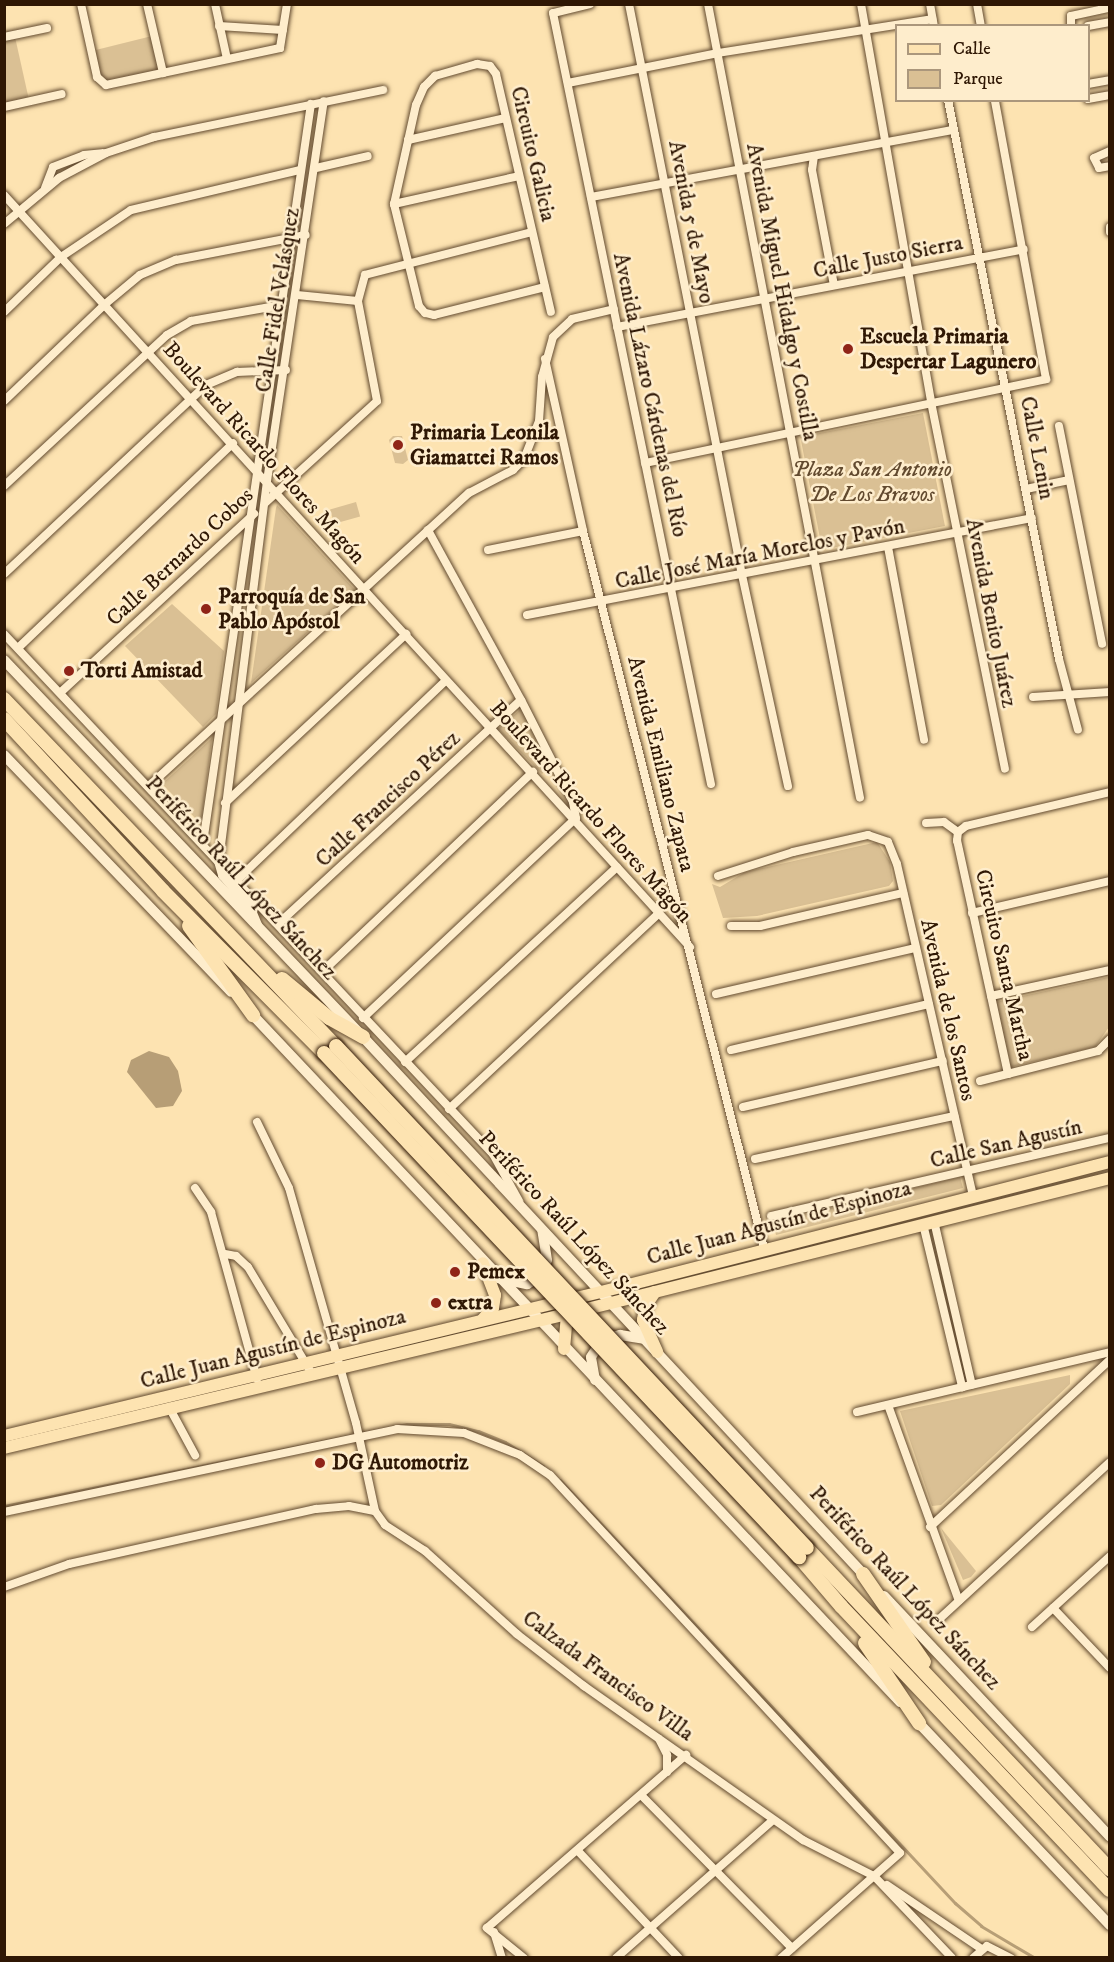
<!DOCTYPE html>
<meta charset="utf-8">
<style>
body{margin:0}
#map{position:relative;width:1114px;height:1962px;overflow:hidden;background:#fde3b1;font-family:"IM FELL DW Pica",serif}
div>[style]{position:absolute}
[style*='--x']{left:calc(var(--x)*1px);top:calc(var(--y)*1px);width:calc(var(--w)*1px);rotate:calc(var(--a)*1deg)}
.green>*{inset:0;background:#dac094;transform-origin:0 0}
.water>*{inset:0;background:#b79e76}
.stream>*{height:3px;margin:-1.5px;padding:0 1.5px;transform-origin:1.5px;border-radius:1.5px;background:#b79e76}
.roads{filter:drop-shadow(0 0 2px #624a2f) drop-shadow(0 0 2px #624a2f)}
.minor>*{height:8px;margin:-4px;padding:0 4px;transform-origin:4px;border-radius:4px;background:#feedcc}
.secondary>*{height:10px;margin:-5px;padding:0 5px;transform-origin:5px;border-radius:5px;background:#feedcc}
.primary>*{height:12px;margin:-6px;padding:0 6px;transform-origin:6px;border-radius:6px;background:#fde3b1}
.motorway>*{height:14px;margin:-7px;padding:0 7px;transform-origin:7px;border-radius:7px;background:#fde3b1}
.bridges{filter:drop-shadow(0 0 2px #2f1704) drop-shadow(0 0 2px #2f1704)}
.motorway-bridge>*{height:14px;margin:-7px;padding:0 7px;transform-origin:7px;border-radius:7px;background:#fde3b1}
.dots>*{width:16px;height:16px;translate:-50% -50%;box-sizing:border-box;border:3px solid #feedcc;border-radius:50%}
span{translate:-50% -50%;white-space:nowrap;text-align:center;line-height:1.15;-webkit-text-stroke:5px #feedcc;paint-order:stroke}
.street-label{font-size:22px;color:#2f1704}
.poi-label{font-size:22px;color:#2f1704;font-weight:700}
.left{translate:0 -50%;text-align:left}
.park-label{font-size:22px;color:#624a2f;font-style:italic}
.frame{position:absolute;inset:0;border:6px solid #2f1704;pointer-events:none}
.legend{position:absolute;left:895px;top:24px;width:195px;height:78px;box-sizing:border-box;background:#feedcc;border:2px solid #ab977c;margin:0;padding:8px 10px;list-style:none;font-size:18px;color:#2f1704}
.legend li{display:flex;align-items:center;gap:12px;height:30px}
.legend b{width:30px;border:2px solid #ab977c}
</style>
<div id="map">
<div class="green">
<i style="left:152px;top:36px;width:34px;height:61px;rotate:76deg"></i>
<i style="clip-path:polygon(15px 37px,29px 100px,5px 105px,5px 40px)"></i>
<i style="left:923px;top:413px;width:115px;height:125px;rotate:79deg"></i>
<i style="clip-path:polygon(393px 436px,402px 436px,408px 460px,403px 464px,395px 463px,389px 440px)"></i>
<i style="left:356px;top:502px;width:15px;height:27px;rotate:74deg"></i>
<i style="clip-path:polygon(277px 505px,355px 590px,251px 683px,276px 508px)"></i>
<i style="clip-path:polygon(172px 604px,224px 651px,216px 714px,203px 727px,125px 646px)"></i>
<i style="clip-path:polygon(521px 709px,552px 763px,542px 774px,498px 729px)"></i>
<i style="clip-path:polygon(212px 738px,201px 824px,162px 784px)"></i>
<i style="clip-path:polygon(877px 842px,890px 862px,893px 881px,889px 886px,757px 916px,723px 918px,712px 884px,720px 887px,745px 872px)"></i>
<i style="clip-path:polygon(1109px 977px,1109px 1027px,1095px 1047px,1011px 1067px,996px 1002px)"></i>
<i style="clip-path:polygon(960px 1177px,963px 1188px,776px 1235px,773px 1222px)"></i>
<i style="clip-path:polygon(1070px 1375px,1070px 1384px,941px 1505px,932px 1506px,900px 1411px)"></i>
<i style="clip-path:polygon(941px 1528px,976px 1571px,971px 1577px,963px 1580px)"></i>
</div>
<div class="water">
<i style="clip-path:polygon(149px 1051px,169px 1057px,178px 1071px,182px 1091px,173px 1106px,156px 1108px,127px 1072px,131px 1060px)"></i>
</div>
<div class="stream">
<i style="--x:560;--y:1480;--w:579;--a:46.96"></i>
<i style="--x:955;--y:1903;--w:35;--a:41"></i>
<i style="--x:981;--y:1926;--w:63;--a:30.7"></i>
<i style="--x:4;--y:1506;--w:411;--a:-11.5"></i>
<i style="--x:407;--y:1424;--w:42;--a:0"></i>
<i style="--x:449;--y:1424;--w:30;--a:14"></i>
<i style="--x:478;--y:1431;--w:29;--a:22"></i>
<i style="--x:505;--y:1442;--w:45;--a:32.3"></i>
</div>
<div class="roads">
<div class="minor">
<i style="--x:81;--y:4;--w:75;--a:77.6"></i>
<i style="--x:97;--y:77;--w:12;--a:42"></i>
<i style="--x:106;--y:85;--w:178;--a:-12"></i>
<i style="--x:280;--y:48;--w:45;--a:-81"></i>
<i style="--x:147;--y:4;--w:71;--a:76.9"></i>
<i style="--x:215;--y:4;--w:56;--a:77.7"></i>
<i style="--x:590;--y:4;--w:38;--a:166"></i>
<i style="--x:553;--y:13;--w:787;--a:78.42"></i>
<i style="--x:629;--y:4;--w:582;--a:78.81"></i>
<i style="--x:742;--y:575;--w:216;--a:77.7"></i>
<i style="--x:708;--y:4;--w:808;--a:79.16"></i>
<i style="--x:861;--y:4;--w:404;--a:80"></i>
<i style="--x:931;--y:402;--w:374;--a:78.6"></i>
<i style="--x:930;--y:4;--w:22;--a:80"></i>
<i style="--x:977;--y:4;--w:22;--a:80"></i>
<i style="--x:219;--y:26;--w:64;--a:3.6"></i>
<i style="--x:1071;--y:26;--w:10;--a:-90"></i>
<i style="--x:1071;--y:16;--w:40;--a:-12"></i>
<i style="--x:1088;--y:26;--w:22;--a:-10"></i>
<i style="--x:4;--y:37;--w:44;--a:-11.8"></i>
<i style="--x:568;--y:83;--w:153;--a:-11.3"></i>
<i style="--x:718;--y:53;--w:217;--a:-9"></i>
<i style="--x:1088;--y:84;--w:22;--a:-10"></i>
<i style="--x:1088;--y:99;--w:22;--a:-10"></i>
<i style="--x:948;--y:100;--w:570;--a:78.77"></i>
<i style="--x:1059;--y:659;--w:73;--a:75"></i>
<i style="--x:4;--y:107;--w:59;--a:-12.6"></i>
<i style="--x:408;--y:140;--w:100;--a:-12.7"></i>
<i style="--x:1110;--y:151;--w:17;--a:156"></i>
<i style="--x:1094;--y:158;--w:11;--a:63"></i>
<i style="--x:1099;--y:168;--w:11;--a:-10"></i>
<i style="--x:814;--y:156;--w:14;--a:98"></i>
<i style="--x:812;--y:170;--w:117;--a:79.2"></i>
<i style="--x:316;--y:168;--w:53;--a:-13"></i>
<i style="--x:45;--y:188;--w:22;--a:-69"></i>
<i style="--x:53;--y:167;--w:33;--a:-21"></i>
<i style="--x:84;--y:155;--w:18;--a:-6"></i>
<i style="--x:4;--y:195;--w:1018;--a:47.63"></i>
<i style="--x:591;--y:197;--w:369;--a:-10.5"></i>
<i style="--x:394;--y:204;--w:128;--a:-12.6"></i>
<i style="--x:4;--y:224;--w:72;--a:-39.9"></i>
<i style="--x:59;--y:178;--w:53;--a:-28"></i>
<i style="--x:106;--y:153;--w:51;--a:-18.4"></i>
<i style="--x:154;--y:137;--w:234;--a:-11.6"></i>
<i style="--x:1110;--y:227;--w:5;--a:90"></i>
<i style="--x:545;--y:287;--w:114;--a:165.8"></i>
<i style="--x:434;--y:315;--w:9;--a:-167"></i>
<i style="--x:425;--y:313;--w:9;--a:-131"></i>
<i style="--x:419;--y:306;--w:105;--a:-103.8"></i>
<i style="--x:394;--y:204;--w:101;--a:-77.5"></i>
<i style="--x:416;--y:105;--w:20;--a:-66"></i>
<i style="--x:424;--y:87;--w:16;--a:-45"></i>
<i style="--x:435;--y:76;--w:44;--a:-15.9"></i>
<i style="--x:477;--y:64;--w:13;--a:9"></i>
<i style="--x:490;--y:66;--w:10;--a:53"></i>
<i style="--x:496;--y:74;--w:244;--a:77"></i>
<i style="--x:297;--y:295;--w:61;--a:5.6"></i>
<i style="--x:4;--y:312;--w:79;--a:-44"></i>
<i style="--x:61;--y:257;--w:84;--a:-33.9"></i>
<i style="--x:131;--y:210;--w:174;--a:-13.3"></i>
<i style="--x:617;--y:327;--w:414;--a:-10.8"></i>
<i style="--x:545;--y:359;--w:176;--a:77.5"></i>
<i style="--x:583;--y:531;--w:739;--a:75.83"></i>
<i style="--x:4;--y:401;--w:139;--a:-43.8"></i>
<i style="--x:104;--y:305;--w:47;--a:-39.8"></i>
<i style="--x:140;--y:275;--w:39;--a:-23"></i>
<i style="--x:176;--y:260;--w:132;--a:-10.9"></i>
<i style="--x:1059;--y:426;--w:222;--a:78.8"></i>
<i style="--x:645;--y:463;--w:410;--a:-11.8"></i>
<i style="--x:1046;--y:379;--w:284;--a:-100.4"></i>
<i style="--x:4;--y:486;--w:222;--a:-42.8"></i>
<i style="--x:167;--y:335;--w:28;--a:-30"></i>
<i style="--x:191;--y:321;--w:92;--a:-10"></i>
<i style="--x:1026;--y:489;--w:44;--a:-11.8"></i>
<i style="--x:265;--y:503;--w:151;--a:-42.3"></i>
<i style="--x:377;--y:401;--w:102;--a:-100.8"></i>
<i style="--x:358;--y:301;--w:27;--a:-75"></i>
<i style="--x:365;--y:275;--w:172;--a:-14.4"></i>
<i style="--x:888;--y:547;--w:196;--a:79.4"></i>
<i style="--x:488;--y:550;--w:97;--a:-11.3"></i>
<i style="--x:4;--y:574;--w:277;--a:-43.1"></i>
<i style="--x:206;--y:385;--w:34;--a:-23"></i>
<i style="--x:237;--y:372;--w:49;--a:-2.3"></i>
<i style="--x:527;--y:615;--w:514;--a:-10.87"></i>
<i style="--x:4;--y:634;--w:714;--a:46.76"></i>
<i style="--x:493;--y:1154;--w:54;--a:61"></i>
<i style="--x:18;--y:648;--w:297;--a:-43.6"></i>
<i style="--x:61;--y:692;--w:263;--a:-42.7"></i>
<i style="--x:1033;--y:697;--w:77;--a:-3.7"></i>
<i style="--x:149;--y:786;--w:434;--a:-42.5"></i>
<i style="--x:469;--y:493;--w:50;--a:-27.6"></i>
<i style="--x:513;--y:470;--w:16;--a:-45"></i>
<i style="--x:524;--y:459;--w:41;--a:-68.5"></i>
<i style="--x:539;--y:421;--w:44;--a:-86.1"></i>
<i style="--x:542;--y:377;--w:41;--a:-74.6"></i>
<i style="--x:553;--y:337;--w:26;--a:-43"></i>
<i style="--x:572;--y:319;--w:43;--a:-13.4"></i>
<i style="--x:225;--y:803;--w:248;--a:-43"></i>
<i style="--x:926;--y:823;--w:18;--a:-3"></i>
<i style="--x:944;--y:822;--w:17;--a:36"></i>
<i style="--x:203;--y:843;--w:747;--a:-81.69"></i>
<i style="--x:219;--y:861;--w:383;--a:-82.8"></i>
<i style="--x:267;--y:481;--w:384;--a:-81.5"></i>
<i style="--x:718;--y:876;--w:79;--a:-17.7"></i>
<i style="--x:793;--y:852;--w:77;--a:-12.8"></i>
<i style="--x:868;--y:835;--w:21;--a:19"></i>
<i style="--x:888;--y:842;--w:24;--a:68"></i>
<i style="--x:897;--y:864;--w:340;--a:77.1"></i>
<i style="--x:237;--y:880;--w:289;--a:-43.7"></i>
<i style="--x:972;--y:913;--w:142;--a:-13.1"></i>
<i style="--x:278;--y:924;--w:330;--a:-42.7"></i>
<i style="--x:731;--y:926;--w:29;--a:0"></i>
<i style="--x:760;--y:926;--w:147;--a:-13"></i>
<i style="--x:322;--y:972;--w:291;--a:-43.5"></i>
<i style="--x:716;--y:994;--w:205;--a:-13"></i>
<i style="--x:991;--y:996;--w:122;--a:-12.3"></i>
<i style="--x:363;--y:1018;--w:292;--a:-43.2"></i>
<i style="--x:576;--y:818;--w:16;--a:-101"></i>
<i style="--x:573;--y:802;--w:114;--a:-117"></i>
<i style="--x:521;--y:700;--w:194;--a:-118.7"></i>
<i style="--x:731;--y:1050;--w:203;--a:-13.1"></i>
<i style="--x:405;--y:1062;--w:288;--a:-42.6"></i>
<i style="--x:1008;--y:1074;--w:239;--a:-102.3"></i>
<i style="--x:957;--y:841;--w:9;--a:-84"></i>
<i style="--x:958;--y:832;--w:10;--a:-37"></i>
<i style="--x:966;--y:826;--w:148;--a:-13.3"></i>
<i style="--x:980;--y:1081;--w:122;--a:-14.3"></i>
<i style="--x:1098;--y:1051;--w:17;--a:-45"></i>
<i style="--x:743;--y:1107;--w:205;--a:-13"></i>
<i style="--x:449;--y:1109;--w:287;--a:-43"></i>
<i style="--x:257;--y:1122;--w:73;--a:64.1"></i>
<i style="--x:289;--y:1188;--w:244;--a:74.1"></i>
<i style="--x:356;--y:1423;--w:90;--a:77.8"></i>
<i style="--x:375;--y:1511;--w:17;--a:54"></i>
<i style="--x:385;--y:1525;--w:48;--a:33"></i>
<i style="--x:425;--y:1551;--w:124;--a:42.1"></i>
<i style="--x:517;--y:1634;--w:85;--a:37.8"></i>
<i style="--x:584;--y:1686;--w:268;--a:35.1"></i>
<i style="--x:803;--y:1840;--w:80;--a:26.9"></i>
<i style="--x:874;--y:1876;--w:113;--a:46.4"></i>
<i style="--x:755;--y:1159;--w:204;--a:-12.2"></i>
<i style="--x:195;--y:1188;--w:29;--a:56"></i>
<i style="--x:211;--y:1212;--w:173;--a:74.6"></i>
<i style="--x:771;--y:1216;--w:348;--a:-13"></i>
<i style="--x:934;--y:1221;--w:168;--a:77"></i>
<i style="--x:923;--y:1224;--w:168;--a:76.5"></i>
<i style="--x:225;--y:1254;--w:11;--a:10"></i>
<i style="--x:236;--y:1256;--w:16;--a:43"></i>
<i style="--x:248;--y:1267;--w:125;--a:59.1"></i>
<i style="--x:888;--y:1405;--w:208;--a:70.1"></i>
<i style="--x:169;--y:1407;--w:55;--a:61.6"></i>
<i style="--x:857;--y:1412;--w:260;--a:-13.3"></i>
<i style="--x:4;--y:1512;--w:402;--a:-11.9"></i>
<i style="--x:397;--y:1429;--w:67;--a:3.4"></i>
<i style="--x:464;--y:1433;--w:60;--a:21.4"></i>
<i style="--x:520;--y:1455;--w:36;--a:34"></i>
<i style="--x:550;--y:1475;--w:515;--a:47.2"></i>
<i style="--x:900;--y:1853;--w:159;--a:138.6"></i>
<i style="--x:930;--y:1527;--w:246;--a:-42.9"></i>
<i style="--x:4;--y:1587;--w:69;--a:-19.5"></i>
<i style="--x:69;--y:1564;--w:253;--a:-12.6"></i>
<i style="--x:316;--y:1509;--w:33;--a:-5"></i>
<i style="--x:349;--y:1506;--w:26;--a:11"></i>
<i style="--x:1053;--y:1608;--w:83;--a:46.5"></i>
<i style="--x:936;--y:1622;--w:236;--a:-42.6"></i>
<i style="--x:1032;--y:1627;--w:105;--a:-42.3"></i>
<i style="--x:659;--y:1739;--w:18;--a:63"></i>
<i style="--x:667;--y:1755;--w:17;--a:90"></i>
<i style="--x:641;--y:1795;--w:215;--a:45.4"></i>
<i style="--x:578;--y:1851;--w:147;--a:46.7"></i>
<i style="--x:887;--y:1885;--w:112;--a:34.1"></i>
<i style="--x:494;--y:1932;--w:27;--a:73"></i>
<i style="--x:524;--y:1958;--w:48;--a:-141"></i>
<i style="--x:487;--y:1928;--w:264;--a:-41"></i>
<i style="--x:616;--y:1958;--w:209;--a:-41.3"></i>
<i style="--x:973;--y:1958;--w:18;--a:-41"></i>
<i style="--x:987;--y:1946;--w:27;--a:27"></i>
</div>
<div class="secondary">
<i style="--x:4;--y:660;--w:521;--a:46.4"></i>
<i style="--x:363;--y:1037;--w:739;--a:47.03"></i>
<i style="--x:4;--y:755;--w:328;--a:46.2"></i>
<i style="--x:219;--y:861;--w:15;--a:74"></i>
<i style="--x:223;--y:875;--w:40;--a:50"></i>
<i style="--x:249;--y:906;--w:21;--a:67"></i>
<i style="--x:248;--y:1010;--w:951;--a:46.7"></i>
<i style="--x:498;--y:1278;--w:30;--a:12"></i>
<i style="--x:527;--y:1284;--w:15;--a:-28"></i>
<i style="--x:540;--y:1277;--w:18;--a:-68"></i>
<i style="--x:547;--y:1260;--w:30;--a:-99"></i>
<i style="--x:595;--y:1380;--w:23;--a:-100"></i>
<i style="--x:591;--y:1357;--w:20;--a:-57"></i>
<i style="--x:602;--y:1340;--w:19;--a:-16"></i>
<i style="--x:620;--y:1335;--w:24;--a:9"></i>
<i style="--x:884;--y:1596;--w:330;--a:46.8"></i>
<i style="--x:914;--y:1718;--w:285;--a:46.6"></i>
</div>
<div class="primary">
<i style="--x:655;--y:1292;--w:18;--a:124"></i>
<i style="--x:645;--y:1307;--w:13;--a:99"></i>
<i style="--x:643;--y:1320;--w:35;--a:66"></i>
<i style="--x:483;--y:1319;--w:15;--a:-48"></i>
<i style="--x:493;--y:1308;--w:13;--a:-81"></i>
<i style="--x:495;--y:1295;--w:34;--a:-111"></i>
<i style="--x:564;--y:1349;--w:35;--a:-85"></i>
<i style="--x:4;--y:1436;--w:614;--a:-13.56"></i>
<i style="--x:601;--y:1292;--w:525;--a:-14.33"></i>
<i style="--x:4;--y:1448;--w:579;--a:-13.39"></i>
<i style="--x:567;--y:1314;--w:560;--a:-14.06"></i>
</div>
<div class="motorway">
<i style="--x:4;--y:699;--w:480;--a:46.3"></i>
<i style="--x:4;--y:719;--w:234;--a:47.2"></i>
<i style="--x:163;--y:891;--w:228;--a:45.2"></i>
<i style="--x:189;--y:926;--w:110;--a:54.3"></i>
<i style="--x:282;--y:979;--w:61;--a:39.7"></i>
<i style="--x:329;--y:1018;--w:39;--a:29"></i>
<i style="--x:807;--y:1548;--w:442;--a:46.7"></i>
<i style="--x:799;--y:1557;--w:65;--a:49.4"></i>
<i style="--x:841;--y:1606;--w:391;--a:46.6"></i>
<i style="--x:863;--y:1574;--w:107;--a:55.3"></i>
<i style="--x:865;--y:1643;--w:97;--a:56"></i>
</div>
</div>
<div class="bridges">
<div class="motorway-bridge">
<i style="--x:336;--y:1046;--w:688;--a:46.82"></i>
<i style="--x:324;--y:1053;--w:693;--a:46.7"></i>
</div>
</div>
<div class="dots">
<i style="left:848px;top:349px;background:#8f2418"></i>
<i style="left:398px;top:445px;background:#8f2418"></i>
<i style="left:206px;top:609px;background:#8f2418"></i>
<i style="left:69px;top:671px;background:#8f2418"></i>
<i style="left:455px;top:1272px;background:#8f2418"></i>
<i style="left:436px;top:1303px;background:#8f2418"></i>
<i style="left:320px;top:1463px;background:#8f2418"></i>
</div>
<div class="street-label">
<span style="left:533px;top:154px;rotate:77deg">Circuito Galicia</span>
<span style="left:691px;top:222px;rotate:79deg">Avenida 5 de Mayo</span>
<span style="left:888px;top:257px;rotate:-11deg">Calle Justo Sierra</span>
<span style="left:782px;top:292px;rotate:79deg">Avenida Miguel Hidalgo y Costilla</span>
<span style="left:278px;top:300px;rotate:-81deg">Calle Fidel Velásquez</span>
<span style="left:650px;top:395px;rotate:78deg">Avenida Lázaro Cárdenas del Río</span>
<span style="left:1037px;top:448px;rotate:79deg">Calle Lenin</span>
<span style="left:264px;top:453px;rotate:48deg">Boulevard Ricardo Flores Magón</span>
<span style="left:760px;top:554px;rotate:-11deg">Calle José María Morelos y Pavón</span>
<span style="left:180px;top:557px;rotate:-43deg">Calle Bernardo Cobos</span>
<span style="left:991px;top:613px;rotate:79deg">Avenida Benito Juárez</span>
<span style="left:661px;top:764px;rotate:76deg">Avenida Emiliano Zapata</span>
<span style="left:388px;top:799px;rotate:-43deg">Calle Francisco Pérez</span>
<span style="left:591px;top:812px;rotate:48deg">Boulevard Ricardo Flores Magón</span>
<span style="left:241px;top:878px;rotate:47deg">Periférico Raúl López Sánchez</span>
<span style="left:1004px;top:965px;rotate:77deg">Circuito Santa Martha</span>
<span style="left:948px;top:1010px;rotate:77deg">Avenida de los Santos</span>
<span style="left:1006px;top:1144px;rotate:-13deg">Calle San Agustín</span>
<span style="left:779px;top:1223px;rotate:-15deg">Calle Juan Agustín de Espinoza</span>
<span style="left:574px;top:1233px;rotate:47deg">Periférico Raúl López Sánchez</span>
<span style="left:273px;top:1349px;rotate:-14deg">Calle Juan Agustín de Espinoza</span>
<span style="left:905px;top:1588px;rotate:47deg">Periférico Raúl López Sánchez</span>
<span style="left:608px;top:1676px;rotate:36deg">Calzada Francisco Villa</span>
</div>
<div class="poi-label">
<span class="left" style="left:860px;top:349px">Escuela Primaria<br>Despertar Lagunero</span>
<span class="left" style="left:410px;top:445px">Primaria Leonila<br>Giamattei Ramos</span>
<span class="left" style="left:218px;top:609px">Parroquía de San<br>Pablo Apóstol</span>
<span class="left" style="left:81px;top:671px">Torti Amistad</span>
<span class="left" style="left:467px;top:1272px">Pemex</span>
<span class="left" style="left:448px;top:1303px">extra</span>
<span class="left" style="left:332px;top:1463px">DG Automotriz</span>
</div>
<div class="park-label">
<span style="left:872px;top:482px">Plaza San Antonio<br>De Los Bravos</span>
</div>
<div class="frame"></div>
<ul class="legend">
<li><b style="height:8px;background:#fde3b1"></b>Calle</li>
<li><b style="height:16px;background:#dac094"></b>Parque</li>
</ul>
</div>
